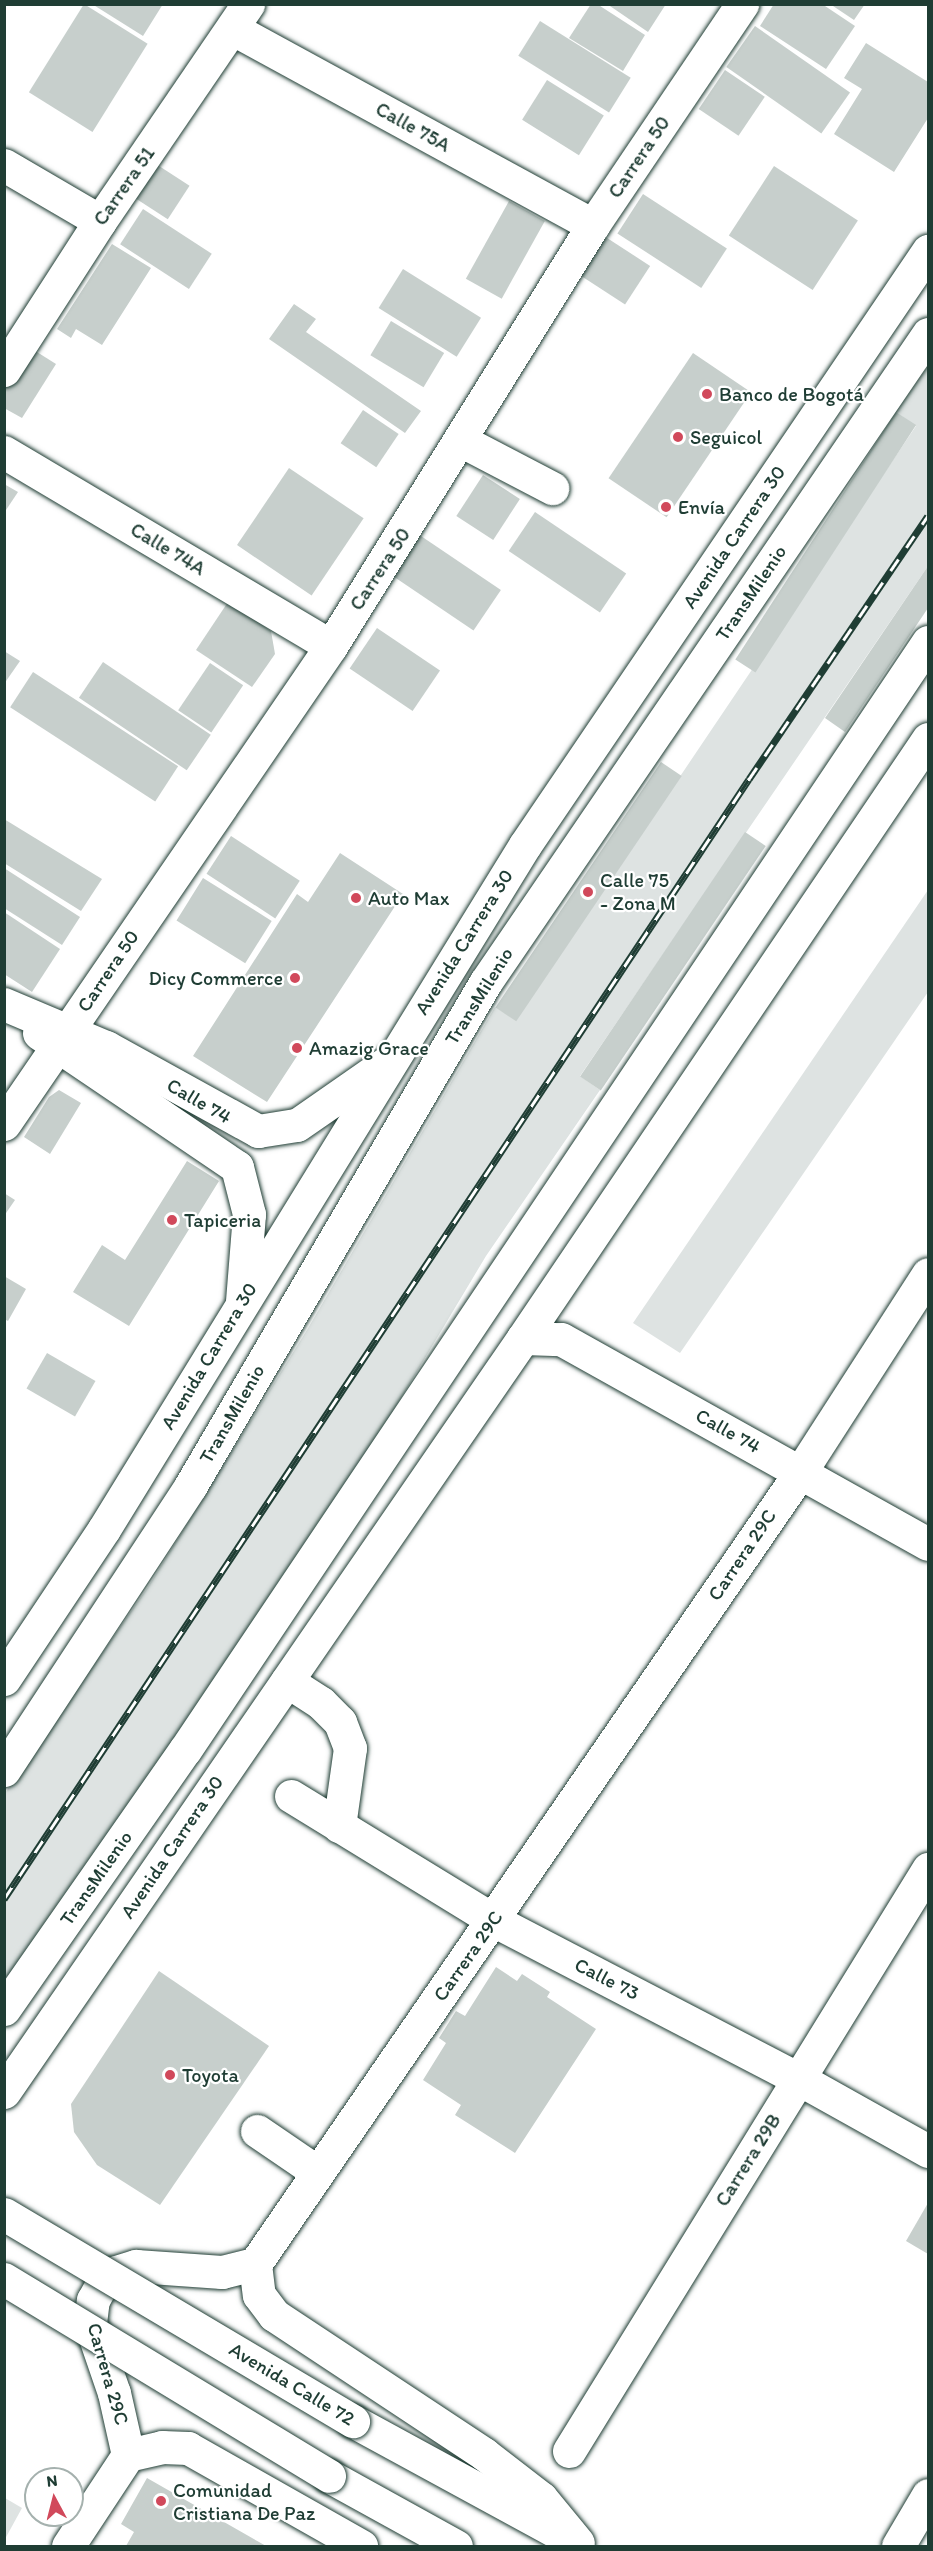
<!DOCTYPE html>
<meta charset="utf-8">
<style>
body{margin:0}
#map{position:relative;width:933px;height:2551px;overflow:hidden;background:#fff;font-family:Itim,sans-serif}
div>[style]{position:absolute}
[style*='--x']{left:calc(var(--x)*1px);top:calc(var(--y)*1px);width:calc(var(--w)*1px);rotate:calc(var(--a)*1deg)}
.green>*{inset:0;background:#dee3e2}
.building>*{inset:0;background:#c7cfcc;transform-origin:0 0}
.roads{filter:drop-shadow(0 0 2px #1f3d34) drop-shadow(0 0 2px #1f3d34)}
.minor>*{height:33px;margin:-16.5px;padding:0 16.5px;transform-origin:16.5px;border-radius:16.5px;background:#fff}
.major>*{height:33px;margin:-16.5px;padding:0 16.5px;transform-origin:16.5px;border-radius:16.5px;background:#fff}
.highway>*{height:33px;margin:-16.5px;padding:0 16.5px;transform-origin:16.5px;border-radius:16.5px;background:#fff}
.rail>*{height:7px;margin-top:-3.5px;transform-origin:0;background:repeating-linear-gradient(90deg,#fff 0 14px,#1f3d34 0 28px);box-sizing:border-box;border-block:2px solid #1f3d34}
.bridges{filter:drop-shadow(0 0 2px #1f3d34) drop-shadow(0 0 2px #1f3d34)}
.major-bridge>*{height:33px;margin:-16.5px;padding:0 16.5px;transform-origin:16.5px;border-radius:16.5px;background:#fff}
.dots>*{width:16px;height:16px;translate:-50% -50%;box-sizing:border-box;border:3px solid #fff;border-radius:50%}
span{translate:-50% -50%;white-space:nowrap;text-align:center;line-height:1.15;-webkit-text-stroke:4.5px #fff;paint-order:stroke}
.street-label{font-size:20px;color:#1f3d34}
.poi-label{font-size:20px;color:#1f3d34}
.left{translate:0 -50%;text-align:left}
.right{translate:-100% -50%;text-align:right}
.frame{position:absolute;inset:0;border:6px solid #1f3d34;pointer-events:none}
.north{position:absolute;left:24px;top:2467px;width:60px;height:60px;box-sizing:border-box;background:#fff;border:2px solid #a5b1ae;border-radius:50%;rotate:353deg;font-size:16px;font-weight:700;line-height:24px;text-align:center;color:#1f3d34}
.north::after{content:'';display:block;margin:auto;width:21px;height:27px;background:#d1495b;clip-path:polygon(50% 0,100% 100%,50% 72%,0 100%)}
</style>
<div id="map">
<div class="green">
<i style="clip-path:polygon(928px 366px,928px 566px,580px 1076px,600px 1090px,486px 1256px,346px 1490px,5px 1984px,5px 1793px,148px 1587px,307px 1330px,495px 1007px,516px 1020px,916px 426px,896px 412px)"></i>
<i style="clip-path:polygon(928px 890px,928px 992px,680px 1353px,633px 1323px)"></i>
<i style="clip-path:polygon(5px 2498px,22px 2508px,5px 2539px)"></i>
</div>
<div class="building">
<i style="left:84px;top:4px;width:75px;height:104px;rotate:32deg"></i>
<i style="clip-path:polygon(92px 4px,163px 4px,143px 36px)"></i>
<i style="clip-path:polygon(591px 4px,597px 4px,645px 35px,623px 71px,569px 38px)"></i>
<i style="clip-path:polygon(607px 4px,666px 4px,648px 32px)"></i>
<i style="clip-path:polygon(774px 4px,822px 4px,855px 26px,826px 69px,760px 26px)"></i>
<i style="clip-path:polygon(830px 4px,865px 4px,854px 20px)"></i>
<i style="left:540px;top:21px;width:107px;height:41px;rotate:32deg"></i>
<i style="left:755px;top:26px;width:116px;height:50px;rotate:35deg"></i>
<i style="clip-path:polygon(866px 43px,928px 82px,928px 118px,894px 172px,834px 134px,862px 89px,844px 78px)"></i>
<i style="left:725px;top:70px;width:48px;height:47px;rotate:34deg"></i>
<i style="left:547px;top:80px;width:67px;height:47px;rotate:32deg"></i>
<i style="left:156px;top:164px;width:40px;height:40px;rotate:33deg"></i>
<i style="left:774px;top:166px;width:100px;height:83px;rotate:33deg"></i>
<i style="left:643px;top:194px;width:100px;height:47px;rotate:33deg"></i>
<i style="left:509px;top:201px;width:41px;height:89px;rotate:29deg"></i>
<i style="left:143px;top:209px;width:82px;height:42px;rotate:33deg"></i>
<i style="left:604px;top:236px;width:55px;height:46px;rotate:33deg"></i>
<i style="clip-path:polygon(112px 244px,151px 268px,102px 345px,76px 329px,71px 338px,57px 329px)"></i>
<i style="left:403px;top:269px;width:92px;height:46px;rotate:32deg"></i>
<i style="clip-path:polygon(294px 304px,316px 319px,306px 332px,421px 411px,405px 433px,269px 339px)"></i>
<i style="left:391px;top:321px;width:62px;height:40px;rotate:31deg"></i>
<i style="clip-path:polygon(29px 347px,56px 364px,22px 418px,4px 408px,4px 386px)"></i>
<i style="left:693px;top:353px;width:70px;height:151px;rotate:34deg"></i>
<i style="left:363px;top:410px;width:43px;height:40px;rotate:34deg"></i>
<i style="left:896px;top:412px;width:24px;height:295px;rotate:33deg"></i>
<i style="left:289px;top:468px;width:90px;height:93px;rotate:34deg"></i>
<i style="left:483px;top:475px;width:44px;height:49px;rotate:33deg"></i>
<i style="clip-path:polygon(4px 484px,18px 492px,4px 513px)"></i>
<i style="left:535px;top:512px;width:110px;height:47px;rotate:34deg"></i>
<i style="left:418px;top:534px;width:100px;height:49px;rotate:34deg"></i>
<i style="clip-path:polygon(928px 566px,928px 608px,845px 732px,825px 718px)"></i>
<i style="clip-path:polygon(228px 602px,271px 631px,275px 654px,252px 687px,196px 650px)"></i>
<i style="left:377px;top:628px;width:76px;height:49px;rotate:34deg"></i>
<i style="clip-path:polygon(4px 651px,20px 661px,4px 684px)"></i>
<i style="left:103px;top:662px;width:130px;height:43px;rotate:34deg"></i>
<i style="left:210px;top:663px;width:40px;height:57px;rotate:34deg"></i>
<i style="left:33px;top:672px;width:173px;height:42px;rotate:33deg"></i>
<i style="left:661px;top:762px;width:25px;height:296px;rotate:34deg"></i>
<i style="clip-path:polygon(4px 819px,102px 879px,81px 911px,4px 863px)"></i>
<i style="left:745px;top:832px;width:25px;height:295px;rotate:34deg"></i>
<i style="left:231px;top:836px;width:82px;height:45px;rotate:33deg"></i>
<i style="clip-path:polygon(340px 853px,403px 894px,267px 1102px,193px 1056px,297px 894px,308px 902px)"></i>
<i style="clip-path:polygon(4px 868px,80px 917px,62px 945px,4px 908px)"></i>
<i style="left:203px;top:878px;width:81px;height:50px;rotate:32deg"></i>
<i style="clip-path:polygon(4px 912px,60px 949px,32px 992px,4px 974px)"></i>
<i style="clip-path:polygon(59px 1090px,81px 1103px,50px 1154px,24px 1137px,49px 1097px)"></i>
<i style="clip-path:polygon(187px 1161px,219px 1181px,129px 1326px,73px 1292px,102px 1245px,125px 1260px)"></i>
<i style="clip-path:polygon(4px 1193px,15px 1200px,4px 1216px)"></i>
<i style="clip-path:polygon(4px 1276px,26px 1289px,8px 1321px,4px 1319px)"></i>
<i style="left:47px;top:1353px;width:56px;height:41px;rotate:30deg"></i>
<i style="clip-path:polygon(496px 1967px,517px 1981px,522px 1974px,550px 1992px,547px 1997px,596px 2029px,515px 2153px,455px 2115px,461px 2105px,423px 2080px,446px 2043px,439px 2038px,456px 2011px,465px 2016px)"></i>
<i style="clip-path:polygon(159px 1971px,269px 2046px,160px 2205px,97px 2165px,74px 2132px,71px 2104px)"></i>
<i style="clip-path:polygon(928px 2203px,928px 2254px,906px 2241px)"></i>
<i style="clip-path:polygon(147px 2478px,266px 2546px,126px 2546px,134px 2532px,121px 2524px)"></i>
</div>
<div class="roads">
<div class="minor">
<i style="--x:233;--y:29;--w:410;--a:28.6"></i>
<i style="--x:4;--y:165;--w:111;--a:30.3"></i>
<i style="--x:4;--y:370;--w:177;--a:-57.2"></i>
<i style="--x:100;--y:221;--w:263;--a:-55.7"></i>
<i style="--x:462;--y:441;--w:102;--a:27.6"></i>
<i style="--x:4;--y:452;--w:380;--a:30.7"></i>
<i style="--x:4;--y:1004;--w:111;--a:22.9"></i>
<i style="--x:106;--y:1047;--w:174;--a:28.9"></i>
<i style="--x:258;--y:1131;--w:39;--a:-9"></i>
<i style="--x:297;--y:1125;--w:112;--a:-34.8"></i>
<i style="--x:39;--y:1033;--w:239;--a:34.1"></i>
<i style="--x:237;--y:1167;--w:49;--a:75.7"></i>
<i style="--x:249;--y:1214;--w:87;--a:94.6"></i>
<i style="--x:4;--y:1124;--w:579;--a:-55.62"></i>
<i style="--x:331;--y:646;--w:496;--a:-58.1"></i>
<i style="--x:593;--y:225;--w:267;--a:-56"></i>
<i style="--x:523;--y:1338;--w:38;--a:2"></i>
<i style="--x:561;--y:1339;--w:420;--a:29.2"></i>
<i style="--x:287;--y:1681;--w:40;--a:32.9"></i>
<i style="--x:321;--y:1703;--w:27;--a:45"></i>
<i style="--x:340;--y:1722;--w:28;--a:69"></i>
<i style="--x:350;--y:1748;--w:79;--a:98"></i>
<i style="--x:4;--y:1770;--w:341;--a:-56.7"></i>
<i style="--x:191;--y:1485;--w:582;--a:-59.64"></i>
<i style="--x:485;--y:983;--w:786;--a:-55.68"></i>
<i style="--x:291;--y:1796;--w:237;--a:31.5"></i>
<i style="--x:493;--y:1920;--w:345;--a:27.5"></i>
<i style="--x:799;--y:2079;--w:148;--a:29.2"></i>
<i style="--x:4;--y:2009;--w:316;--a:-55.1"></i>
<i style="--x:185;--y:1750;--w:1334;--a:-56.16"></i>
<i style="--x:257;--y:2131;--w:73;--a:34.3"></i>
<i style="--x:569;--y:2451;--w:684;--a:-58.33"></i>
<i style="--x:68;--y:2546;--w:109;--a:-56.6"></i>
<i style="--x:128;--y:2455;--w:64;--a:-102.7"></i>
<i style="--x:114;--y:2393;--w:74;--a:-108.9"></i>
<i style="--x:90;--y:2323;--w:23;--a:-83"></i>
<i style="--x:93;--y:2300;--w:21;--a:-61"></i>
<i style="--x:103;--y:2282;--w:16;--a:-38"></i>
<i style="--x:116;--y:2272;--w:21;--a:-17"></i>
<i style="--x:136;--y:2266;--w:86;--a:4"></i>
<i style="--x:222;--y:2272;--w:34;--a:-14"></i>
<i style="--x:255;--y:2264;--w:963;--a:-55.45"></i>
<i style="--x:801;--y:1471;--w:234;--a:-57.2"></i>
<i style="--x:898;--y:2546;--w:59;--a:-59.5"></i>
</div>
<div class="major">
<i style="--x:255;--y:2264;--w:31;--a:83"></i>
<i style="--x:259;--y:2295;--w:25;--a:53"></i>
<i style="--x:274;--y:2315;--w:252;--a:33.5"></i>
<i style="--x:484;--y:2454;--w:72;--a:37.7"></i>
<i style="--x:541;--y:2498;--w:58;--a:50.6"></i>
<i style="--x:353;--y:2421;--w:240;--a:28.6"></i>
<i style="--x:128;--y:2455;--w:35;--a:-13"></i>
<i style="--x:162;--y:2447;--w:26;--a:2"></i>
<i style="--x:188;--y:2448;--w:199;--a:29.5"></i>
<i style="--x:329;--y:2476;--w:145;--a:28.9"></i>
</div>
<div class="highway">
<i style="--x:4;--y:1679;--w:180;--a:-56.3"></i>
<i style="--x:104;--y:1529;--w:803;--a:-58.39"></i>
<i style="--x:525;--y:845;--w:718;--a:-55.85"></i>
<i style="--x:4;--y:2092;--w:915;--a:-55.46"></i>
<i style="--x:523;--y:1338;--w:723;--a:-55.94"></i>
</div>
</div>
<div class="rail">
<i style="--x:4;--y:1899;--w:1345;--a:-56.37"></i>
<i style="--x:749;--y:779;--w:318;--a:-55.8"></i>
</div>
<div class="bridges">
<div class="major-bridge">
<i style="--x:4;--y:2214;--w:406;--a:30.7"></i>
<i style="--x:4;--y:2279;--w:380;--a:31.2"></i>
</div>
</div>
<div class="dots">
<i style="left:707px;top:394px;background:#d1495b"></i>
<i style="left:678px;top:437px;background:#d1495b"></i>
<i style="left:666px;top:507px;background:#d1495b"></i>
<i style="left:588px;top:892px;background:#d1495b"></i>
<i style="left:356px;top:898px;background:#d1495b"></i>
<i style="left:295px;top:978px;background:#d1495b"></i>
<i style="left:297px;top:1048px;background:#d1495b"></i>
<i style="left:172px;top:1220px;background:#d1495b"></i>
<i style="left:170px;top:2075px;background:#d1495b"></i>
<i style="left:161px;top:2501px;background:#d1495b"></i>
</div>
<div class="street-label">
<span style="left:413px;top:127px;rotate:29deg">Calle 75A</span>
<span style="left:639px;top:157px;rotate:-56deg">Carrera 50</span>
<span style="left:124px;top:186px;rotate:-55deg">Carrera 51</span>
<span style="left:734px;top:537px;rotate:-56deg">Avenida Carrera 30</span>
<span style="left:168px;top:549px;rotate:31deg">Calle 74A</span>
<span style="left:380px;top:569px;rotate:-57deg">Carrera 50</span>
<span style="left:751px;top:593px;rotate:-56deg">TransMilenio</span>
<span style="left:464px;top:942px;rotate:-58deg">Avenida Carrera 30</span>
<span style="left:108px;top:971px;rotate:-56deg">Carrera 50</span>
<span style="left:479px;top:996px;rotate:-58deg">TransMilenio</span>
<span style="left:199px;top:1101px;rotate:30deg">Calle 74</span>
<span style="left:209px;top:1356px;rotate:-59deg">Avenida Carrera 30</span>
<span style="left:232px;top:1414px;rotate:-60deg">TransMilenio</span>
<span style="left:728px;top:1431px;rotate:29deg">Calle 74</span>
<span style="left:742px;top:1555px;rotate:-56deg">Carrera 29C</span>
<span style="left:172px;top:1847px;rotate:-56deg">Avenida Carrera 30</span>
<span style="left:96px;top:1878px;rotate:-55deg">TransMilenio</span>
<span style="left:468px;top:1956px;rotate:-55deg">Carrera 29C</span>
<span style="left:607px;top:1979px;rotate:27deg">Calle 73</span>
<span style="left:748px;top:2160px;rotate:-58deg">Carrera 29B</span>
<span style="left:108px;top:2374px;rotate:74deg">Carrera 29C</span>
<span style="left:292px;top:2384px;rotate:31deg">Avenida Calle 72</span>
</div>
<div class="poi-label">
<span class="left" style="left:719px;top:394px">Banco de Bogotá</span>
<span class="left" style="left:690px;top:437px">Seguicol</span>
<span class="left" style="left:678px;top:507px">Envía</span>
<span class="left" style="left:600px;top:892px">Calle 75<br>- Zona M</span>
<span class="left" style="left:368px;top:898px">Auto Max</span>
<span class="right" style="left:283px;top:978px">Dicy Commerce</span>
<span class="left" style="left:309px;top:1048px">Amazig Grace</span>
<span class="left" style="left:184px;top:1220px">Tapiceria</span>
<span class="left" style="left:182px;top:2075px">Toyota</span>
<span class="left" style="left:173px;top:2502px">Comunidad<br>Cristiana De Paz</span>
</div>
<div class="frame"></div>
<div class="north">N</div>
</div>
